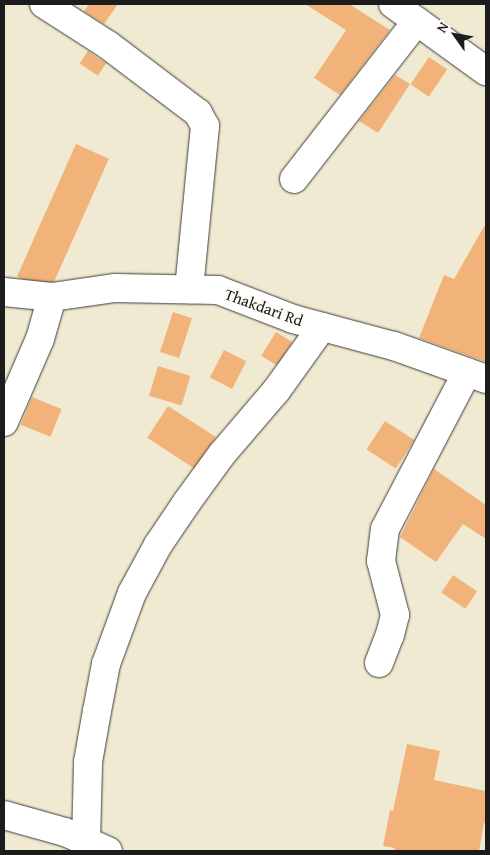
<!DOCTYPE html>
<style>
body{margin:0}
#map{position:relative;width:490px;height:855px;overflow:hidden;background:#f1ead2;font-family:"Gentium Book Plus",serif}
div>[style]{position:absolute}
[style*='--x']{left:calc(var(--x)*1px);top:calc(var(--y)*1px);width:calc(var(--w)*1px);rotate:calc(var(--a)*1deg)}
.building>*{inset:0;background:#f1b379;transform-origin:0 0}
.roads{filter:drop-shadow(0 0 1px #3c3b37) drop-shadow(0 0 1px #3c3b37)}
.minor>*{height:28px;margin:-14px;padding:0 14px;transform-origin:14px;border-radius:14px;background:#fff}
span{translate:-50% -50%;white-space:nowrap;text-align:center;line-height:1.15;-webkit-text-stroke:4.5px #fdfcf7;paint-order:stroke}
.street-label{font-size:16px;color:#1c1c1c}
.frame{position:absolute;inset:0;border:5px solid #1c1c1c;pointer-events:none}
.north{position:absolute;left:430px;top:10px;width:50px;height:50px;-webkit-text-stroke:4px #fdfcf7;paint-order:stroke;rotate:302deg;font-size:14px;font-weight:700;line-height:20px;text-align:center;color:#1c1c1c}
.north::after{content:'';display:block;margin:auto;width:18px;height:22px;background:#1c1c1c;clip-path:polygon(50% 0,100% 100%,50% 72%,0 100%)}
</style>
<div id="map">
<div class="building">
<i style="clip-path:polygon(89px 4px,118px 4px,104px 24px,84px 11px)"></i>
<i style="clip-path:polygon(305px 4px,349px 4px,390px 30px,340px 95px,314px 78px,346px 30px)"></i>
<i style="left:88px;top:51px;width:22px;height:15px;rotate:34deg"></i>
<i style="left:429px;top:57px;width:22px;height:33px;rotate:34deg"></i>
<i style="clip-path:polygon(395px 75px,410px 84px,378px 133px,359px 121px)"></i>
<i style="left:76px;top:144px;width:36px;height:145px;rotate:24deg"></i>
<i style="clip-path:polygon(486px 223px,486px 362px,419px 338px,444px 275px,454px 279px)"></i>
<i style="left:173px;top:312px;width:20px;height:42px;rotate:18deg"></i>
<i style="left:276px;top:332px;width:19px;height:28px;rotate:32deg"></i>
<i style="left:224px;top:350px;width:25px;height:31px;rotate:27deg"></i>
<i style="left:158px;top:366px;width:34px;height:31px;rotate:17deg"></i>
<i style="left:32px;top:397px;width:32px;height:30px;rotate:22deg"></i>
<i style="left:168px;top:406px;width:57px;height:38px;rotate:33deg"></i>
<i style="left:385px;top:421px;width:35px;height:34px;rotate:33deg"></i>
<i style="clip-path:polygon(434px 469px,486px 505px,486px 539px,463px 524px,436px 562px,400px 537px)"></i>
<i style="left:453px;top:575px;width:29px;height:21px;rotate:34deg"></i>
<i style="clip-path:polygon(407px 744px,440px 751px,434px 780px,486px 791px,486px 823px,484px 823px,479px 851px,394px 851px,395px 848px,383px 846px,390px 810px,393px 811px)"></i>
</div>
<div class="roads">
<div class="minor">
<i style="--x:44;--y:4;--w:76;--a:32.6"></i>
<i style="--x:108;--y:45;--w:113;--a:37.1"></i>
<i style="--x:198;--y:113;--w:15;--a:62"></i>
<i style="--x:205;--y:126;--w:164;--a:95.6"></i>
<i style="--x:393;--y:4;--w:115;--a:35.8"></i>
<i style="--x:294;--y:179;--w:200;--a:-52.1"></i>
<i style="--x:4;--y:292;--w:48;--a:5.9"></i>
<i style="--x:52;--y:297;--w:64;--a:-8.1"></i>
<i style="--x:115;--y:288;--w:103;--a:1.1"></i>
<i style="--x:218;--y:290;--w:80;--a:21.1"></i>
<i style="--x:293;--y:319;--w:105;--a:15"></i>
<i style="--x:394;--y:346;--w:98;--a:19.7"></i>
<i style="--x:4;--y:422;--w:90;--a:-66.6"></i>
<i style="--x:40;--y:339;--w:44;--a:-74.1"></i>
<i style="--x:379;--y:663;--w:30;--a:-69"></i>
<i style="--x:390;--y:635;--w:21;--a:-76"></i>
<i style="--x:395;--y:615;--w:56;--a:-104.5"></i>
<i style="--x:381;--y:561;--w:32;--a:-83"></i>
<i style="--x:385;--y:529;--w:177;--a:-62.4"></i>
<i style="--x:4;--y:815;--w:63;--a:15.6"></i>
<i style="--x:65;--y:832;--w:47;--a:23.8"></i>
<i style="--x:86;--y:841;--w:79;--a:-88.5"></i>
<i style="--x:88;--y:762;--w:52;--a:-80"></i>
<i style="--x:97;--y:711;--w:48;--a:-79.2"></i>
<i style="--x:106;--y:664;--w:76;--a:-69.9"></i>
<i style="--x:132;--y:593;--w:55;--a:-61.6"></i>
<i style="--x:158;--y:545;--w:52;--a:-56"></i>
<i style="--x:187;--y:502;--w:59;--a:-53.9"></i>
<i style="--x:222;--y:454;--w:83;--a:-49.4"></i>
<i style="--x:276;--y:391;--w:79;--a:-54.3"></i>
</div>
</div>
<div class="street-label">
<span style="left:264px;top:307px;rotate:20deg">Thakdari Rd</span>
</div>
<div class="frame"></div>
<div class="north">N</div>
</div>
